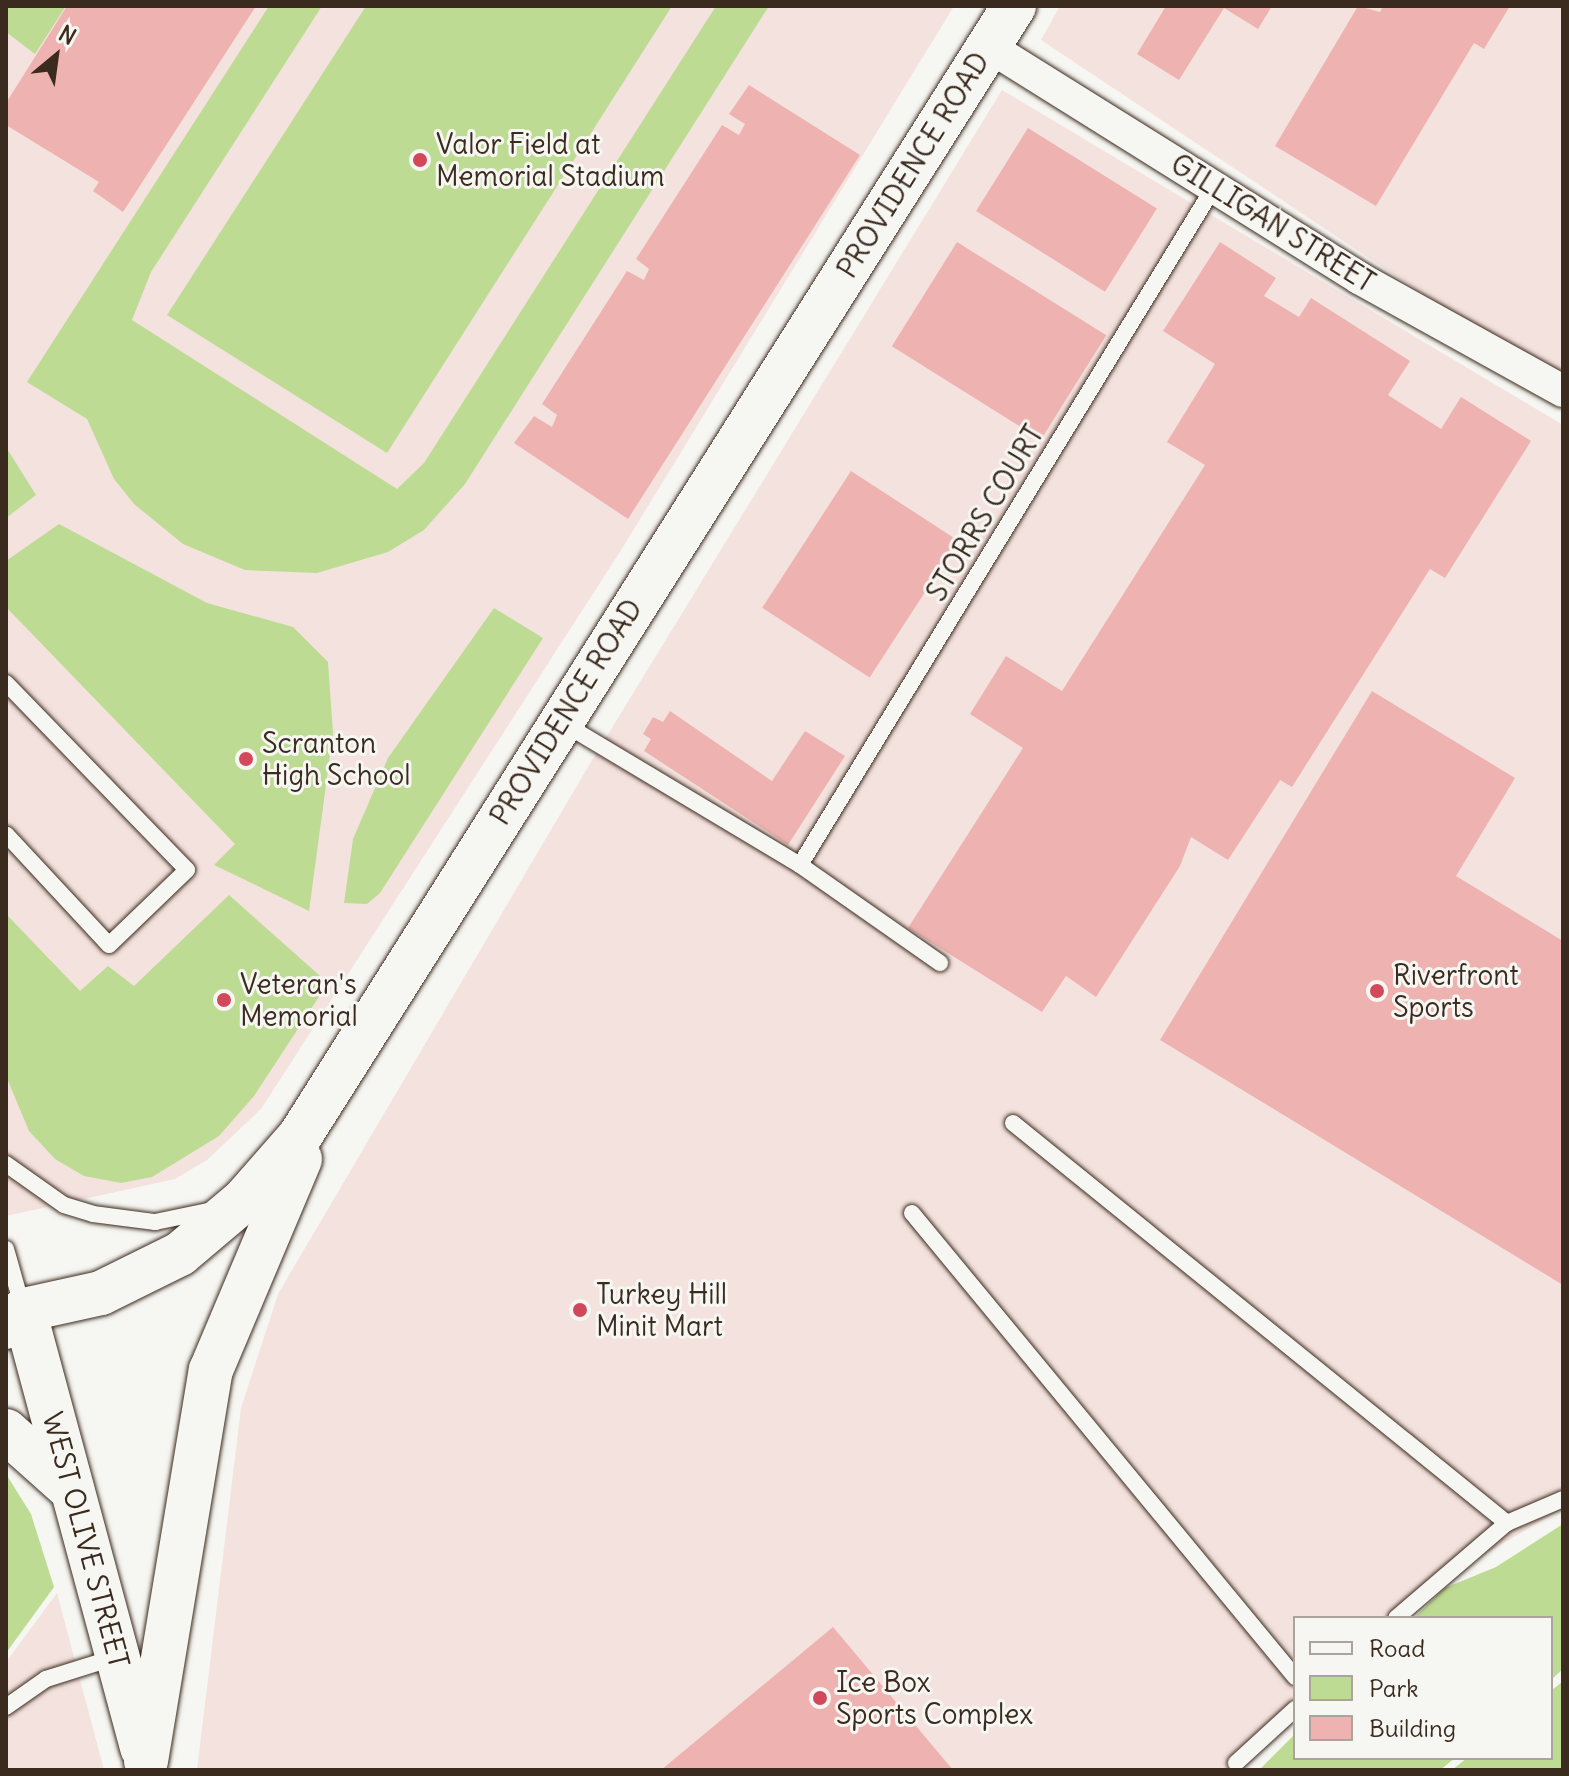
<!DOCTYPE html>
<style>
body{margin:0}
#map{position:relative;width:1569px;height:1776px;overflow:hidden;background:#f6f6f2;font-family:Delius,sans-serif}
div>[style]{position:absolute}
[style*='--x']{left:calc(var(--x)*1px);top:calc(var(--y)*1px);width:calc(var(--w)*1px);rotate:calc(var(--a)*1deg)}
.built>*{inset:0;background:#f4e2de}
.green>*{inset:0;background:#bedb93}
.building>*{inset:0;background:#eeb3b1;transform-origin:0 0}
.roads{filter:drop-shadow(0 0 2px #3b2a1e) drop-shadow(0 0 2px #3b2a1e)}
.service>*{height:16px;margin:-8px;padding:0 8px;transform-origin:8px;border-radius:8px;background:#f6f6f2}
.minor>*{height:32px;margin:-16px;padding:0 16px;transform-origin:16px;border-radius:16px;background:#f6f6f2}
.secondary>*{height:44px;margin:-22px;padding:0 22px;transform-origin:22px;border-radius:22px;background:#f6f6f2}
.dots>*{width:22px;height:22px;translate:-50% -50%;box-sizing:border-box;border:4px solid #f6f6f2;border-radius:50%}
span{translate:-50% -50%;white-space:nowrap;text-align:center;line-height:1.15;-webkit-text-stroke:6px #f6f6f2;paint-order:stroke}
.poi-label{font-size:28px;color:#3b2a1e}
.left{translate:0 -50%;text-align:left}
.street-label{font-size:28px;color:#3b2a1e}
.frame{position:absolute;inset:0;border:8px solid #3b2a1e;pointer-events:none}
.legend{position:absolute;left:1293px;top:1616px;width:260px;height:144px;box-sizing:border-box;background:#f6f6f2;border:2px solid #aba49d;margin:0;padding:10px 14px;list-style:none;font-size:24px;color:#3b2a1e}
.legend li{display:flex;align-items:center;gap:16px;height:40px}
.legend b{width:40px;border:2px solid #aba49d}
.north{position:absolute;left:16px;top:16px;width:80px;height:80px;-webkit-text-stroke:6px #f6f6f2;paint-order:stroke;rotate:29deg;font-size:22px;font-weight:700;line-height:32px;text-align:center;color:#3b2a1e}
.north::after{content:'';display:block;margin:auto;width:28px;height:36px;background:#3b2a1e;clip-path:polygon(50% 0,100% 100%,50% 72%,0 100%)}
</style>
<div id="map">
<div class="built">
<i style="clip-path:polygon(6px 6px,954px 6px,623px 547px,261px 1109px,207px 1160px,175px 1179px,6px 1216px)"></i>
<i style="clip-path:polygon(1060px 6px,1563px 6px,1563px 387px,1041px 40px)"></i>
<i style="clip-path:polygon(1002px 90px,1563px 425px,1563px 1508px,1441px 1580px,1400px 1618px,1295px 1618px,1295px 1715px,1235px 1770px,197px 1770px,241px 1408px,278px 1294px,585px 772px)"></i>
<i style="clip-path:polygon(57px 1593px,104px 1770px,6px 1770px,6px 1662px)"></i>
</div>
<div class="green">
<i style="clip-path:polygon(6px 6px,66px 6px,35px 54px,6px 32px)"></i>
<i style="clip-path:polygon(269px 6px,322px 6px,151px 272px,132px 320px,397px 489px,424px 463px,716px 6px,769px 6px,465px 484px,424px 530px,388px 552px,317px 573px,245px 570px,183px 544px,134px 504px,114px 479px,87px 419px,27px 382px)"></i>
<i style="clip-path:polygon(366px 6px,672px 6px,387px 453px,167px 315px)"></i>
<i style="clip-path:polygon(6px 447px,36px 495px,6px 518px)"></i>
<i style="clip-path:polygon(59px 524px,207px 603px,293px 627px,328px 662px,333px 733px,309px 911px,214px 865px,235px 844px,6px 607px,6px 561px)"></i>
<i style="clip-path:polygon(494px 608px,543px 638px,380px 893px,367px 904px,344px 903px,353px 839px,388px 758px)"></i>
<i style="clip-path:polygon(229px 895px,328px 983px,254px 1096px,219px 1136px,152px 1177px,121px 1183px,84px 1176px,55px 1159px,29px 1131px,6px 1076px,6px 914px,80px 991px,108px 966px,134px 986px)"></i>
<i style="clip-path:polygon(6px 1474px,31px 1514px,54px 1587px,6px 1653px)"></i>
<i style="clip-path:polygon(1563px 1524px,1563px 1669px,1551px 1680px,1551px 1618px,1414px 1618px,1445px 1588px,1496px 1567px)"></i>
<i style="clip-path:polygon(1563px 1681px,1563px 1770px,1452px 1770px,1467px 1758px,1551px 1758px,1551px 1691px)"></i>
<i style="clip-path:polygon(1295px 1734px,1295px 1758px,1455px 1758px,1440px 1770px,1259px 1770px)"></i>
</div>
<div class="building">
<i style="clip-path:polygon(67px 6px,256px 6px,123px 212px,93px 191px,99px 182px,6px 125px,6px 103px)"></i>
<i style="clip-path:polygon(1166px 6px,1272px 6px,1258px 29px,1224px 8px,1179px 80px,1137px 54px)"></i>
<i style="clip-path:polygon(1358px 6px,1380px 12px,1383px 6px,1510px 6px,1484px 49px,1474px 43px,1376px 206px,1275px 146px)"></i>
<i style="clip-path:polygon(749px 85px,860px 155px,628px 519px,514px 443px,534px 416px,552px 427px,557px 415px,542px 404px,627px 271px,644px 280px,649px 269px,636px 259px,722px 125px,739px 135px,745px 124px,729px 114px)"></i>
<i style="left:1028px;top:128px;width:152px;height:98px;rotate:32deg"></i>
<i style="left:957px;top:242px;width:176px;height:123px;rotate:32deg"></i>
<i style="clip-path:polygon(1220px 242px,1276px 278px,1264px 296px,1299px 317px,1311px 298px,1410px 361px,1388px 395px,1441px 429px,1461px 397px,1531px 441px,1445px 578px,1430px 569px,1292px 787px,1280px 780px,1228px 860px,1191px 837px,1180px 866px,1096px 997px,1066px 976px,1042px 1012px,908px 928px,1023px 748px,970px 714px,1006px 656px,1062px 691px,1205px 465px,1167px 442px,1215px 364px,1163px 331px)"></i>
<i style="left:851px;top:471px;width:128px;height:163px;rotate:33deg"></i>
<i style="clip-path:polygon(1372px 691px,1515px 778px,1456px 876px,1563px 941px,1563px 1285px,1160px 1040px)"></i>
<i style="clip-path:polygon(670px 711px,772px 781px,805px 731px,845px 756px,788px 845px,644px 751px,651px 739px,643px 734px,653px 717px,663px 722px)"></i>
<i style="clip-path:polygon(833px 1627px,953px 1770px,661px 1770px)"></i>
</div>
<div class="roads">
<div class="service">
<i style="--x:6;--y:683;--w:260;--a:45.9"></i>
<i style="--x:187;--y:870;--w:108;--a:136.1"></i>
<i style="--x:109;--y:945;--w:151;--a:-132.9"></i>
<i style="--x:561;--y:722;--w:279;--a:30.9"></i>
<i style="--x:800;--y:865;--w:171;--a:35"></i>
<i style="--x:800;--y:865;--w:794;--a:-58.59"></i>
<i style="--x:1013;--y:1123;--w:636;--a:39"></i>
<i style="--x:6;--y:1164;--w:71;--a:35.3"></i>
<i style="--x:64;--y:1205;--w:30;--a:17"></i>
<i style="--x:93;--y:1214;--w:63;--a:7.4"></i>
<i style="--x:155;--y:1222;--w:54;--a:-11.7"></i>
<i style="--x:912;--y:1213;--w:602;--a:50.46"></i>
<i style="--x:6;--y:1249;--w:62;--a:74.2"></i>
<i style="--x:1396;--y:1618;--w:146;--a:-40.6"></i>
<i style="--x:1507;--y:1523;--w:61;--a:-23.2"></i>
<i style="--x:6;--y:1707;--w:49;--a:-35"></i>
<i style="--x:46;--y:1679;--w:73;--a:-17.4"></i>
<i style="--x:1236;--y:1763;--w:80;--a:-42.5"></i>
</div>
<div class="minor">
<i style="--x:988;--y:46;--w:438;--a:32"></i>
<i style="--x:1359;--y:278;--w:233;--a:29"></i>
</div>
<div class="secondary">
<i style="--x:24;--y:1310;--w:454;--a:74.9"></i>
<i style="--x:6;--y:1327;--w:25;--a:-43"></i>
<i style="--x:24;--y:1310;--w:79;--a:-12.4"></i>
<i style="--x:101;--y:1293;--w:88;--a:-26.3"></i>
<i style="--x:180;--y:1254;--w:84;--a:-40.2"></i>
<i style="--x:244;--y:1200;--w:85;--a:-48.8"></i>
<i style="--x:300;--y:1136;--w:1337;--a:-57.71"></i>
<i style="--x:6;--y:1431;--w:89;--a:41.8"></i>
<i style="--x:146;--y:1761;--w:396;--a:-80.6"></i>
<i style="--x:211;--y:1370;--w:229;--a:-67.1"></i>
</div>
</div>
<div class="dots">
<i style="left:420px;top:160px;background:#d1495b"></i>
<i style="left:246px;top:759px;background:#d1495b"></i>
<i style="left:1377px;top:991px;background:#d1495b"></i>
<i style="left:224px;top:1000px;background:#d1495b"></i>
<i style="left:580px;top:1310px;background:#d1495b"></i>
<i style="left:820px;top:1698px;background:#d1495b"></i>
</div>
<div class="poi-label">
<span class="left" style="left:436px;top:160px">Valor Field at<br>Memorial Stadium</span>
<span class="left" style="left:262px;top:759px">Scranton<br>High School</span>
<span class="left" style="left:1393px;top:991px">Riverfront<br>Sports</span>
<span class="left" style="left:240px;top:1000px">Veteran's<br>Memorial</span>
<span class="left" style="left:596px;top:1310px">Turkey Hill<br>Minit Mart</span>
<span class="left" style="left:836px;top:1698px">Ice Box<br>Sports Complex</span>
</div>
<div class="street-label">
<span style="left:913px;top:165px;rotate:-58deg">PROVIDENCE ROAD</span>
<span style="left:1273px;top:223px;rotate:32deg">GILLIGAN STREET</span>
<span style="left:985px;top:513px;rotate:-59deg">STORRS COURT</span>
<span style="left:566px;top:712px;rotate:-58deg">PROVIDENCE ROAD</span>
<span style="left:86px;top:1540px;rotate:75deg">WEST OLIVE STREET</span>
</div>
<div class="frame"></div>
<ul class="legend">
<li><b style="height:10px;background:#f6f6f2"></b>Road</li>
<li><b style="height:22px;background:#bedb93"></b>Park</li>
<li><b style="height:22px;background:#eeb3b1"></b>Building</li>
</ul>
<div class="north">N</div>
</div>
